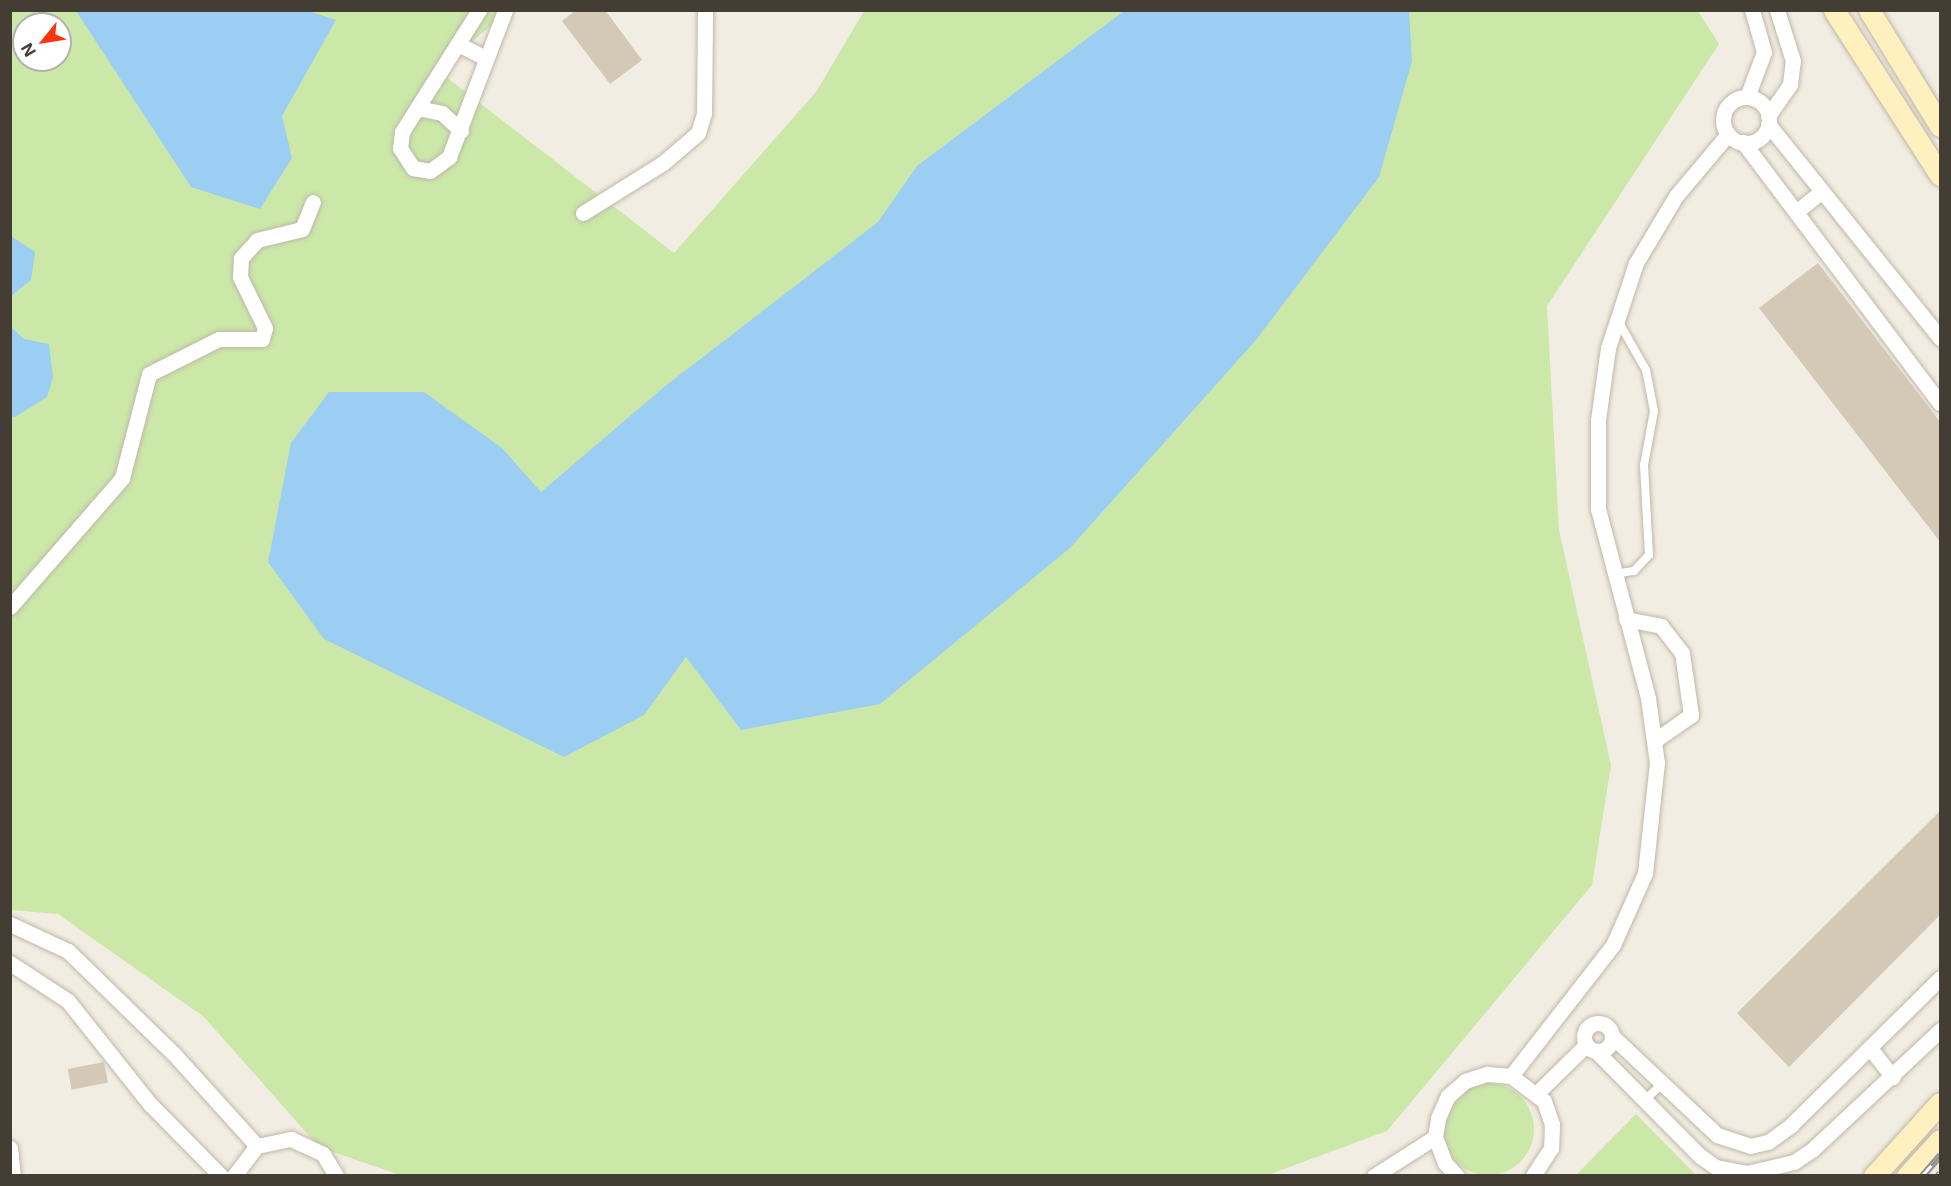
<!DOCTYPE html>
<style>
body{margin:0}
#map{position:relative;width:1951px;height:1186px;overflow:hidden;background:#f2ede2;font-family:Inter,sans-serif}
div>[style]{position:absolute}
[style*='--x']{left:calc(var(--x)*1px);top:calc(var(--y)*1px);width:calc(var(--w)*1px);rotate:calc(var(--a)*1deg)}
.green>*{inset:0;background:#cbe8a9}
.round{border-radius:50%}
.water>*{inset:0;background:#9bcef2}
.building>*{inset:0;background:#d4c9b7;transform-origin:0 0}
.roads{filter:drop-shadow(0 0 2px #c0b8a8) drop-shadow(0 0 2px #c0b8a8)}
.lane>*{height:8px;margin:-4px;padding:0 4px;transform-origin:4px;border-radius:4px;background:#fff}
.street>*{height:15px;margin:-7.5px;padding:0 7.5px;transform-origin:7.5px;border-radius:7.5px;background:#fff}
.street>.ring{margin:-7.5px;padding:0;box-sizing:content-box;background:none;border:15px solid #fff;border-radius:50%}
.secondary>*{height:21px;margin:-10.5px;padding:0 10.5px;transform-origin:10.5px;border-radius:10.5px;background:#fff0bf}
.rail>*{height:7px;margin-top:-3.5px;transform-origin:0;background:repeating-linear-gradient(90deg,#fff 0 14px,#939393 0 28px);box-sizing:border-box;border-block:2px solid #939393}
span{translate:-50% -50%;white-space:nowrap;text-align:center;line-height:1.15;-webkit-text-stroke:4.5px #fff;paint-order:stroke}
.frame{position:absolute;inset:0;border:12px solid #443d33;pointer-events:none}
.north{position:absolute;left:12px;top:12px;width:60px;height:60px;box-sizing:border-box;background:#fff;border:2px solid #b4b1ad;border-radius:50%;rotate:240deg;font-size:16px;font-weight:700;line-height:24px;text-align:center;color:#443d33}
.north::after{content:'';display:block;margin:auto;width:21px;height:27px;background:#ff330c;clip-path:polygon(50% 0,100% 100%,50% 72%,0 100%)}
</style>
<div id="map">
<div class="green">
<i style="clip-path:polygon(evenodd,10px 11px,509px 11px,437px 70px,674px 253px,816px 92px,864px 11px,1698px 11px,1719px 44px,1547px 306px,1559px 530px,1611px 765px,1592px 885px,1387px 1131px,1268px 1175px,403px 1176px,319px 1147px,204px 1017px,58px 914px,11px 910px,10px 11px,24px 24px,60px 24px,60px 60px,24px 60px,24px 24px)"></i>
<i class="round" style="left:1442px;top:1083px;width:92px;height:92px"></i>
<i style="clip-path:polygon(1636px 1114px,1696px 1175px,1576px 1175px)"></i>
</div>
<div class="water">
<i style="clip-path:polygon(308px 11px,336px 20px,282px 116px,292px 158px,260px 209px,191px 187px,76px 11px)"></i>
<i style="clip-path:polygon(1124px 11px,1409px 11px,1412px 61px,1379px 177px,1256px 340px,1070px 548px,880px 704px,741px 730px,686px 657px,644px 715px,564px 757px,324px 639px,268px 562px,291px 443px,329px 392px,424px 392px,502px 448px,541px 492px,664px 387px,878px 222px,917px 166px)"></i>
<i style="clip-path:polygon(11px 236px,35px 252px,31px 280px,11px 296px)"></i>
<i style="clip-path:polygon(11px 327px,24px 339px,49px 344px,53px 377px,47px 397px,15px 417px,11px 416px)"></i>
</div>
<div class="building">
<i style="clip-path:polygon(576px 10px,605px 10px,642px 60px,610px 84px,562px 21px)"></i>
<i style="clip-path:polygon(1818px 263px,1941px 423px,1941px 543px,1759px 308px)"></i>
<i style="clip-path:polygon(1941px 810px,1941px 914px,1789px 1067px,1737px 1013px)"></i>
<i style="left:104px;top:1062px;width:21px;height:37px;rotate:79deg"></i>
</div>
<div class="roads">
<div class="lane">
<i style="--x:1614;--y:574;--w:20;--a:-9"></i>
<i style="--x:1634;--y:571;--w:22;--a:-47"></i>
<i style="--x:1649;--y:555;--w:90;--a:-93.2"></i>
<i style="--x:1644;--y:465;--w:55;--a:-79.5"></i>
<i style="--x:1654;--y:411;--w:42;--a:-101"></i>
<i style="--x:1646;--y:370;--w:56;--a:-119.7"></i>
<i style="--x:1644;--y:1101;--w:28;--a:-44"></i>
</div>
<div class="street">
<i style="--x:479;--y:10;--w:144;--a:122.3"></i>
<i style="--x:402;--y:132;--w:16;--a:97"></i>
<i style="--x:400;--y:148;--w:24;--a:57"></i>
<i style="--x:413;--y:168;--w:17;--a:10"></i>
<i style="--x:430;--y:171;--w:24;--a:-36"></i>
<i style="--x:449;--y:157;--w:157;--a:-69.1"></i>
<i style="--x:458;--y:44;--w:31;--a:27"></i>
<i style="--x:1747;--y:97;--w:48;--a:-69.3"></i>
<i style="--x:1764;--y:52;--w:44;--a:-105.9"></i>
<i class="ring" style="left:1723px;top:97px;width:31px;height:31px"></i>
<i style="--x:417;--y:108;--w:25;--a:11"></i>
<i style="--x:442;--y:113;--w:26;--a:43"></i>
<i style="--x:1768;--y:116;--w:39;--a:-55"></i>
<i style="--x:1790;--y:84;--w:23;--a:-83"></i>
<i style="--x:1793;--y:61;--w:53;--a:-107.4"></i>
<i style="--x:1768;--y:124;--w:275;--a:51.2"></i>
<i style="--x:1743;--y:142;--w:327;--a:53"></i>
<i style="--x:1796;--y:212;--w:33;--a:-39"></i>
<i style="--x:583;--y:213;--w:94;--a:-32"></i>
<i style="--x:663;--y:163;--w:46;--a:-40.6"></i>
<i style="--x:698;--y:133;--w:21;--a:-73"></i>
<i style="--x:704;--y:113;--w:103;--a:-89.4"></i>
<i style="--x:10;--y:607;--w:171;--a:-49"></i>
<i style="--x:122;--y:478;--w:107;--a:-75.4"></i>
<i style="--x:149;--y:374;--w:78;--a:-26.6"></i>
<i style="--x:219;--y:339;--w:43;--a:0"></i>
<i style="--x:262;--y:339;--w:11;--a:-75"></i>
<i style="--x:265;--y:328;--w:57;--a:-116.1"></i>
<i style="--x:240;--y:277;--w:19;--a:-87"></i>
<i style="--x:241;--y:258;--w:24;--a:-48"></i>
<i style="--x:257;--y:240;--w:46;--a:-13.7"></i>
<i style="--x:302;--y:229;--w:29;--a:-68"></i>
<i style="--x:1626;--y:619;--w:36;--a:11"></i>
<i style="--x:1661;--y:626;--w:34;--a:52"></i>
<i style="--x:1682;--y:653;--w:63;--a:81.7"></i>
<i style="--x:1691;--y:715;--w:45;--a:144.9"></i>
<i style="--x:10;--y:924;--w:64;--a:25"></i>
<i style="--x:68;--y:951;--w:146;--a:44.2"></i>
<i style="--x:173;--y:1053;--w:125;--a:47.9"></i>
<i style="--x:10;--y:963;--w:69;--a:33.2"></i>
<i style="--x:68;--y:1001;--w:132;--a:51.5"></i>
<i style="--x:150;--y:1104;--w:101;--a:45.4"></i>
<i class="ring" style="left:1584px;top:1023px;width:13px;height:13px"></i>
<i style="--x:1612;--y:1036;--w:144;--a:43.3"></i>
<i style="--x:1717;--y:1135;--w:35;--a:18"></i>
<i style="--x:1750;--y:1146;--w:18;--a:-13"></i>
<i style="--x:1768;--y:1142;--w:29;--a:-36"></i>
<i style="--x:1791;--y:1125;--w:209;--a:-44.6"></i>
<i style="--x:1870;--y:1048;--w:37;--a:52"></i>
<i style="--x:1597;--y:1052;--w:146;--a:45.3"></i>
<i style="--x:1700;--y:1156;--w:19;--a:35"></i>
<i style="--x:1716;--y:1167;--w:32;--a:11"></i>
<i style="--x:1747;--y:1173;--w:48;--a:-13.2"></i>
<i style="--x:1794;--y:1162;--w:23;--a:-34"></i>
<i style="--x:1813;--y:1149;--w:174;--a:-43.1"></i>
<i style="--x:1511;--y:1076;--w:166;--a:-52.1"></i>
<i style="--x:1613;--y:945;--w:79;--a:-66"></i>
<i style="--x:1645;--y:873;--w:111;--a:-83.8"></i>
<i style="--x:1657;--y:763;--w:66;--a:-97.9"></i>
<i style="--x:1648;--y:698;--w:196;--a:-104.8"></i>
<i style="--x:1598;--y:509;--w:89;--a:-90"></i>
<i style="--x:1598;--y:420;--w:73;--a:-82.1"></i>
<i style="--x:1608;--y:348;--w:89;--a:-71.8"></i>
<i style="--x:1636;--y:263;--w:78;--a:-59.2"></i>
<i style="--x:1676;--y:196;--w:81;--a:-50"></i>
<i style="--x:1537;--y:1093;--w:69;--a:-44.4"></i>
<i style="--x:10;--y:1148;--w:28;--a:84"></i>
<i style="--x:234;--y:1176;--w:38;--a:-53"></i>
<i style="--x:257;--y:1146;--w:35;--a:-12"></i>
<i style="--x:291;--y:1139;--w:35;--a:25"></i>
<i style="--x:323;--y:1154;--w:26;--a:59"></i>
<i style="--x:1374;--y:1176;--w:72;--a:-32.6"></i>
<i style="--x:1457;--y:1176;--w:18;--a:-133"></i>
<i style="--x:1445;--y:1163;--w:28;--a:-111"></i>
<i style="--x:1435;--y:1137;--w:19;--a:-81"></i>
<i style="--x:1438;--y:1118;--w:24;--a:-66"></i>
<i style="--x:1448;--y:1096;--w:23;--a:-41"></i>
<i style="--x:1465;--y:1081;--w:23;--a:-18"></i>
<i style="--x:1487;--y:1074;--w:24;--a:5"></i>
<i style="--x:1511;--y:1076;--w:41;--a:37.1"></i>
<i style="--x:1544;--y:1101;--w:24;--a:71"></i>
<i style="--x:1552;--y:1124;--w:24;--a:92"></i>
<i style="--x:1551;--y:1148;--w:33;--a:123"></i>
</div>
<div class="secondary">
<i style="--x:1834;--y:10;--w:196;--a:57.3"></i>
<i style="--x:1869;--y:10;--w:136;--a:58.5"></i>
<i style="--x:1874;--y:1176;--w:98;--a:-47.9"></i>
<i style="--x:1907;--y:1176;--w:49;--a:-47.5"></i>
</div>
</div>
<div class="rail">
<i style="--x:1922;--y:1176;--w:28;--a:-49"></i>
<i style="--x:1938;--y:1176;--w:4;--a:-56"></i>
</div>
<div class="frame"></div>
<div class="north">N</div>
</div>
